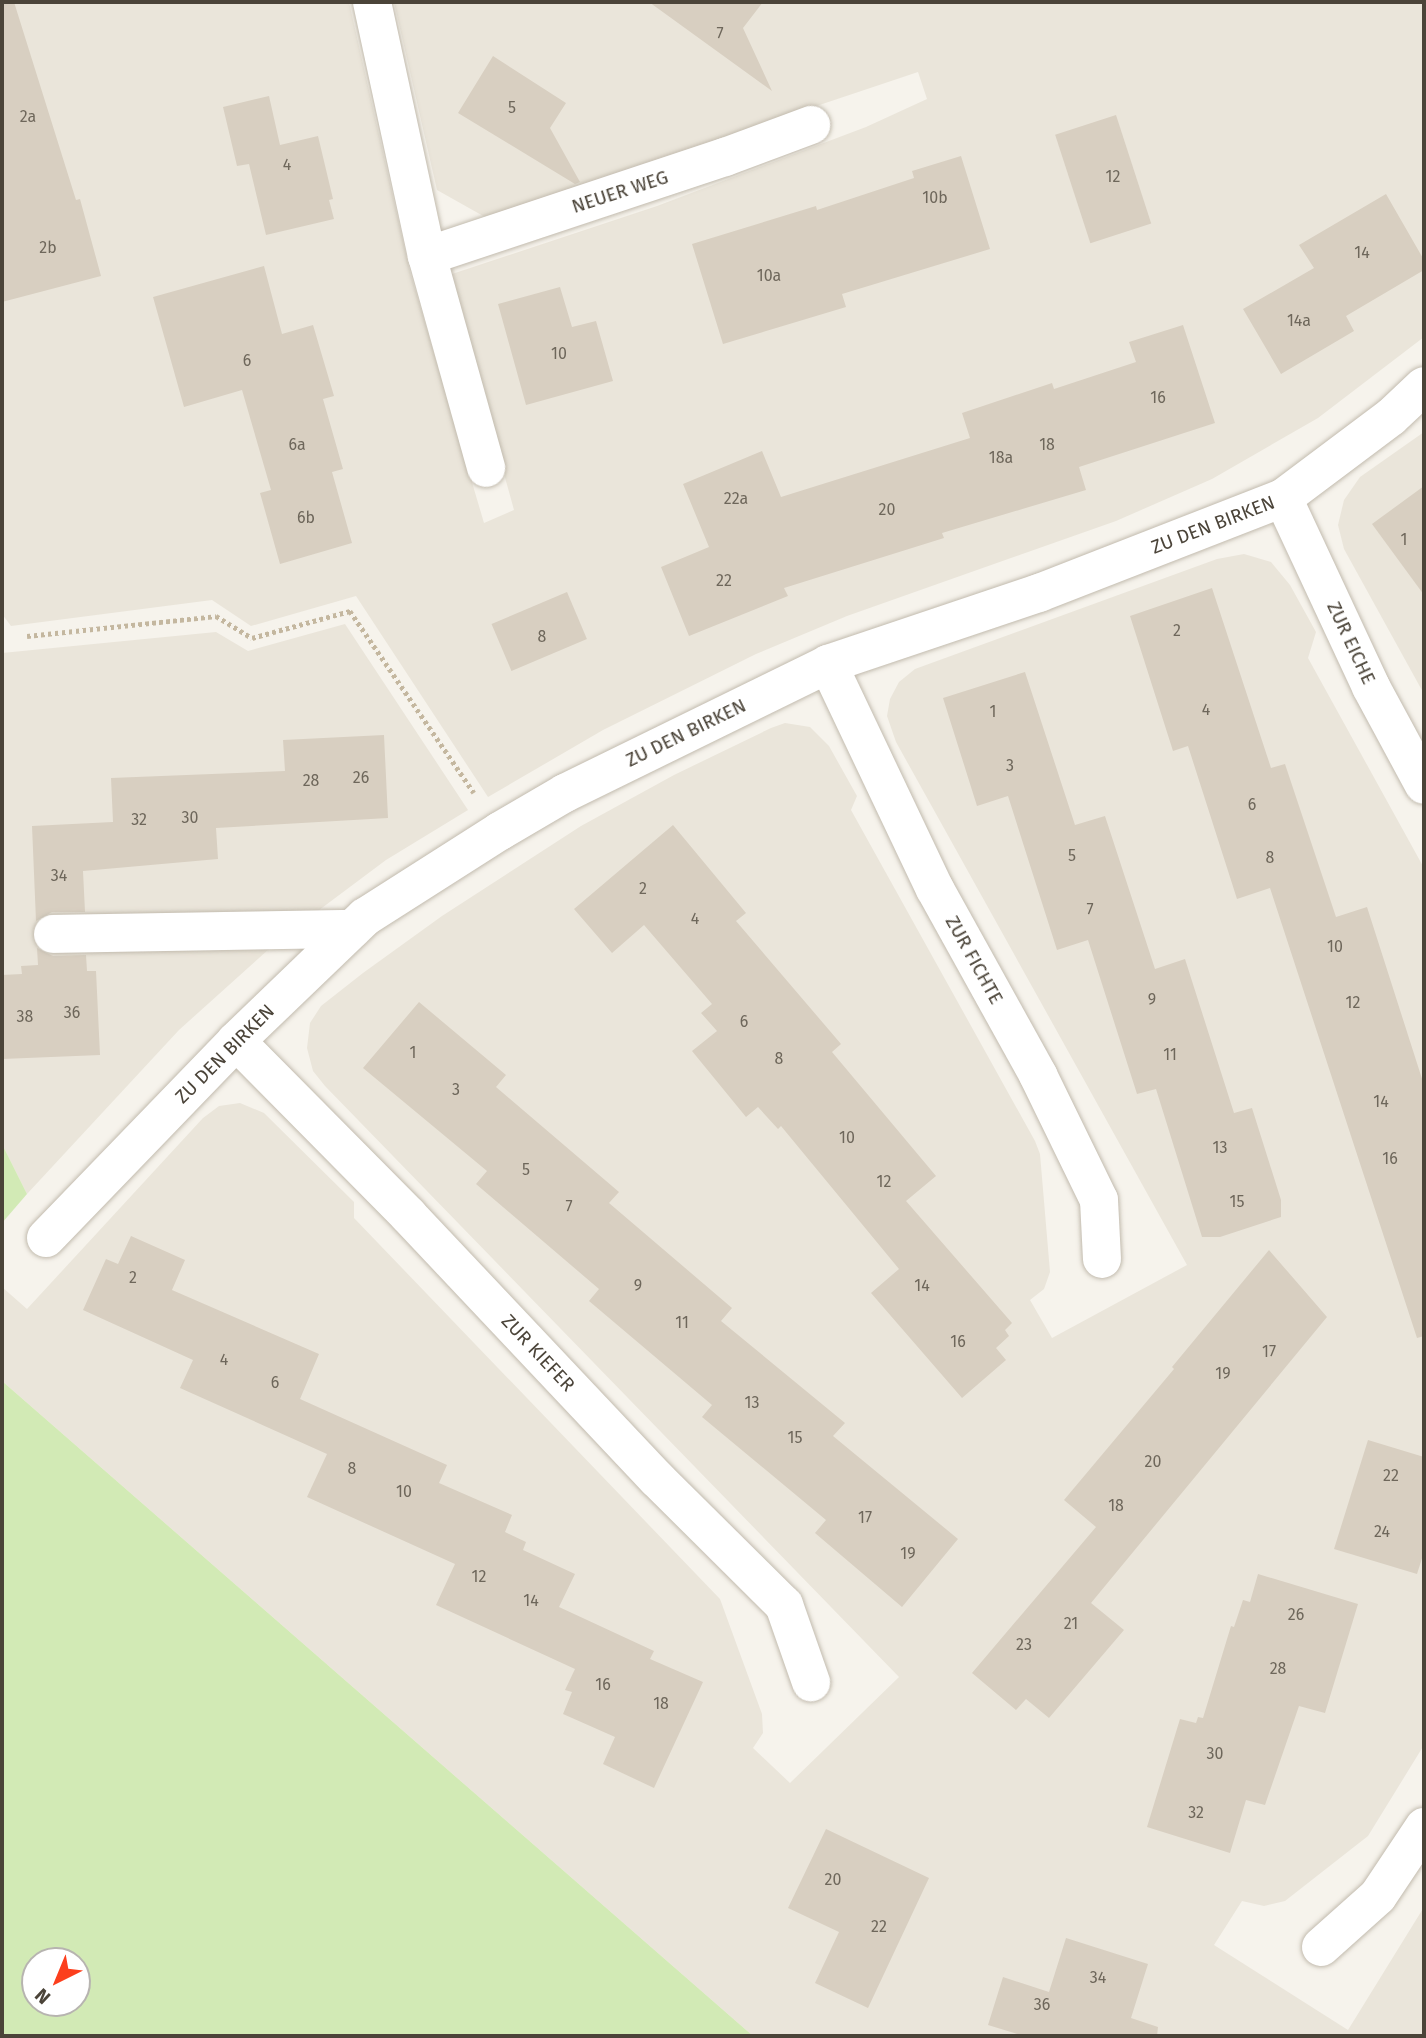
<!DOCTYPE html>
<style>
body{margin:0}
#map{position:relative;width:1426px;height:2038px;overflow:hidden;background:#f6f3ec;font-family:"Fira Sans",sans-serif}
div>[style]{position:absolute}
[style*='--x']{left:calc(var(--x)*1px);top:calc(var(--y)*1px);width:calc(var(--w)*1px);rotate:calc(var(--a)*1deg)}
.residential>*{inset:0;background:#eae5da}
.green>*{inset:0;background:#d2eab5}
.building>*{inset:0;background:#d8cfc1;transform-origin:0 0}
.path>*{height:4.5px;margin-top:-2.25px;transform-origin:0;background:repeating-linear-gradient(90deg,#c4b79f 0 3.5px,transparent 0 7px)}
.roads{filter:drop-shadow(0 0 2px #c2bbae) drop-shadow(0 0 2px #c2bbae)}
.minor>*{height:38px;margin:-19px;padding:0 19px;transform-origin:19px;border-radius:19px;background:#fff}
span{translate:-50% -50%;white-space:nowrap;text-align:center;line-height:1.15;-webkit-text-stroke:5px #fff;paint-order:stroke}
.number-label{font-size:16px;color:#6e675b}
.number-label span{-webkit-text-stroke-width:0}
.street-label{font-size:19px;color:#4b4439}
.frame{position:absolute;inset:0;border:4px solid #4b4439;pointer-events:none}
.north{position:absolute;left:21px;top:1947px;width:70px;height:70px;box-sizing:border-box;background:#fff;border:2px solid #b7b4b0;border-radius:50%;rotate:223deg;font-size:19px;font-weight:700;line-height:28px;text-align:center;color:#4b4439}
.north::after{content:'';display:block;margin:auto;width:24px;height:32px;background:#fc3f1d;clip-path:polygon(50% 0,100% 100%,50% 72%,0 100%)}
</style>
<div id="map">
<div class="residential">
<i style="clip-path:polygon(2px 2px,349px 2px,410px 272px,484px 523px,514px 510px,449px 275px,657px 206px,866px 127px,927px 99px,918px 72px,485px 217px,437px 190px,394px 2px,1424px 2px,1424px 337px,1318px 418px,1212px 479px,1116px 521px,847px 616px,756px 654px,603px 730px,488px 797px,356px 596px,251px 626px,212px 600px,11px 626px,2px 614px)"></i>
<i style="clip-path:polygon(1424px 432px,1424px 694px,1344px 549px,1338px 525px,1344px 500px,1360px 477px)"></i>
<i style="clip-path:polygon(1244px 554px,1271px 562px,1290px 585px,1316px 632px,1308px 658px,1424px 868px,1424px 1745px,1368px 1836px,1285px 1901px,1264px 1906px,1242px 1901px,1214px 1945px,1348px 2030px,1424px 1907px,1424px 2036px,753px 2036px,2px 1381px,2px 1287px,27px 1309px,203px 1118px,219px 1106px,240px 1103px,264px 1113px,354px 1202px,354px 1218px,720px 1599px,762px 1714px,763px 1733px,753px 1748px,790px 1783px,899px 1677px,325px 1086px,313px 1071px,307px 1048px,310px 1023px,321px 1006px,363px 973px,442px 916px,581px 826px,674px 775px,771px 728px,785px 723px,810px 727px,829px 746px,857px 796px,851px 810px,1035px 1141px,1040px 1154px,1050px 1272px,1044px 1289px,1030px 1300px,1052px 1338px,1187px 1265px,896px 742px,887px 716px,890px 699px,899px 682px,915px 669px,1217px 559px)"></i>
<i style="clip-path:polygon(345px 624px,468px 810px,386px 860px,279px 940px,179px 1030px,27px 1194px,2px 1144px,2px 653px,216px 632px,248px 651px)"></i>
</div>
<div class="green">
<i style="clip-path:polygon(2px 1144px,27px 1194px,2px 1223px)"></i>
<i style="clip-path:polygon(evenodd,2px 1381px,753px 2036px,2px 2036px,2px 1381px,35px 1961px,77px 1961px,77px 2003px,35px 2003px,35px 1961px)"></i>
</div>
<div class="building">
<i style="clip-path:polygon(2px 2px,14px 2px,76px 200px,80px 199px,101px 276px,2px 302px)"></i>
<i style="clip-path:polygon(649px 2px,763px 2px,743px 28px,772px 91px)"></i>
<i style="clip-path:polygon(493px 56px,566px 103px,550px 128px,580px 182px,575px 184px,458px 113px)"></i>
<i style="clip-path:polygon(269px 96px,280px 145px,318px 136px,333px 199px,329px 200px,334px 219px,266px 235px,249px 164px,237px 166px,223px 107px)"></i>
<i style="left:1116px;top:115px;width:114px;height:64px;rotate:72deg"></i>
<i style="clip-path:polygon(961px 156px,990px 249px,842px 294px,846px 307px,723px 344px,692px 244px,816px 206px,817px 210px,914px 178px,912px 171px)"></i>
<i style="clip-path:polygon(1386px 194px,1424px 260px,1424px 270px,1346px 316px,1354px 331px,1281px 374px,1243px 309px,1314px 268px,1299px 245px)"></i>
<i style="clip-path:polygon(264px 266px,282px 334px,313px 325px,334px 396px,323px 399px,343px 469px,332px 472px,352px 543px,280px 564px,260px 493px,271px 490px,242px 390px,184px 407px,153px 297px)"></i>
<i style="clip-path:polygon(560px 287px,572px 327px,596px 321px,613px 381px,526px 405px,498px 304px)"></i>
<i style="clip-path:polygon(1183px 325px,1215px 423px,1079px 467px,1086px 490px,942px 533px,944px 538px,784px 588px,788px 596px,689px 636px,661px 567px,709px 547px,683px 484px,762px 451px,781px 497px,970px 438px,962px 413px,1052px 383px,1054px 389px,1136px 362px,1129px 342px)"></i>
<i style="clip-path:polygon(1424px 486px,1424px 595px,1372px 524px)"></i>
<i style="clip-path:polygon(1212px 588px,1271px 768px,1285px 764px,1336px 917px,1367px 907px,1424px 1085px,1424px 1336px,1417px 1338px,1270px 888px,1237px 899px,1188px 746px,1173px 751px,1130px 616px)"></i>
<i style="left:567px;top:592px;width:51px;height:82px;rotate:67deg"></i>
<i style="clip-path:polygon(1025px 672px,1075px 825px,1105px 816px,1155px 969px,1185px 959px,1234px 1113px,1252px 1108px,1281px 1200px,1281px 1217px,1220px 1237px,1202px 1237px,1156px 1089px,1137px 1094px,1088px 940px,1057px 950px,1008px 796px,977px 806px,943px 698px)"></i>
<i style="clip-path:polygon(384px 735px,388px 818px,216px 828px,218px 859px,83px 871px,85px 912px,52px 912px,36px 921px,32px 826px,113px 822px,111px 778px,285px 771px,283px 740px)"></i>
<i style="clip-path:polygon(673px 825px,746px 913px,736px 921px,841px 1044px,832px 1052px,936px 1176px,906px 1201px,1012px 1323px,1005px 1330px,1009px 1336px,996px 1348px,1006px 1360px,962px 1398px,871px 1293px,899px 1269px,781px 1126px,778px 1129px,758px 1107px,746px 1117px,692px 1051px,717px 1031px,701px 1013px,712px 1004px,644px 925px,612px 953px,574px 909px)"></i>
<i style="clip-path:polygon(37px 948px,53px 956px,86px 955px,87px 971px,96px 971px,100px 1055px,2px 1059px,2px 975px,22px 974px,21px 966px,38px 965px)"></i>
<i style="clip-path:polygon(419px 1002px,506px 1075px,496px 1087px,619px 1192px,609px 1203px,732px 1308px,721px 1321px,845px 1423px,833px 1436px,958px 1539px,902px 1607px,815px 1533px,826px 1520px,702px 1417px,712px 1405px,589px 1301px,599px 1289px,476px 1184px,487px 1171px,363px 1068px)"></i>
<i style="clip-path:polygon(131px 1236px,185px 1260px,172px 1290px,319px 1354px,300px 1399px,447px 1465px,439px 1483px,512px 1515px,505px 1532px,526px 1542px,523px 1550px,575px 1574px,559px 1607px,654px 1651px,650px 1659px,703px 1682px,654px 1788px,603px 1764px,615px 1737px,563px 1714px,572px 1692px,565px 1690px,575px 1669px,436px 1605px,455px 1564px,307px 1497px,327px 1454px,180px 1388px,193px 1360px,83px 1310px,106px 1259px,118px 1264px)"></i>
<i style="clip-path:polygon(1269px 1250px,1327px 1317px,1091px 1603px,1124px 1630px,1049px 1718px,1026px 1699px,1016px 1710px,972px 1673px,1096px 1527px,1064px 1500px,1174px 1369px,1172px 1367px)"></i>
<i style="clip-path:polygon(1368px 1440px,1424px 1457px,1424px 1552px,1417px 1574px,1334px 1549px)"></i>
<i style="clip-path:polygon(1258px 1574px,1358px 1604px,1325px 1713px,1299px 1706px,1265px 1805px,1246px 1800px,1230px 1853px,1147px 1827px,1180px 1719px,1196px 1723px,1198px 1717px,1203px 1718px,1231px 1626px,1234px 1627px,1243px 1600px,1250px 1602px)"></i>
<i style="clip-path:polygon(826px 1829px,929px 1878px,868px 2008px,815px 1983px,839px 1932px,788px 1908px)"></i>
<i style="clip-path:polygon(1066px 1938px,1148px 1964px,1131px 2018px,1158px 2027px,1157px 2036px,1024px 2036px,988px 2025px,1003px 1977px,1049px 1992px)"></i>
</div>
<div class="path">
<i style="--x:27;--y:636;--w:190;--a:-6"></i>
<i style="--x:216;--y:616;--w:42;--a:31.4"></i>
<i style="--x:252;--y:638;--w:102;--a:-15.4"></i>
<i style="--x:350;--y:611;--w:220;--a:55.7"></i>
</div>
<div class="roads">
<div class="minor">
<i style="--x:372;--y:2;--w:260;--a:77.8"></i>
<i style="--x:427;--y:256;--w:220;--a:74.4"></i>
<i style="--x:427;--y:256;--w:314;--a:-18.4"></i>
<i style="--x:725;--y:157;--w:92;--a:-20.4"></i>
<i style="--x:1283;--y:498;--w:208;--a:65"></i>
<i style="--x:1371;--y:687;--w:111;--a:61.6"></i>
<i style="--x:828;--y:664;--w:249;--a:64.6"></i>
<i style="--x:935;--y:889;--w:213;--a:61"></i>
<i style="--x:1038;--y:1075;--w:139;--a:64"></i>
<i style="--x:1099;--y:1200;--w:59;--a:87.1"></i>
<i style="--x:53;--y:934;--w:299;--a:-1"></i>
<i style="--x:236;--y:1041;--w:246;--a:45.3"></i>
<i style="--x:409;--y:1216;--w:361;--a:46.7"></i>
<i style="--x:657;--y:1479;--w:179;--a:44.8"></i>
<i style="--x:784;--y:1605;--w:82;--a:70.7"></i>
<i style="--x:46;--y:1238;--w:274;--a:-46"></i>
<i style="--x:236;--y:1041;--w:179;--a:-43.9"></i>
<i style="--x:365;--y:917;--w:160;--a:-32.5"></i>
<i style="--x:500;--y:831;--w:75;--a:-30.3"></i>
<i style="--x:565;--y:793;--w:293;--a:-26.1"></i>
<i style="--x:828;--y:664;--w:223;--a:-18.6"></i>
<i style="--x:1039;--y:593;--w:262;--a:-21.3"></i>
<i style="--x:1283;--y:498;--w:135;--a:-36.9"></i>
<i style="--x:1391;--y:417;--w:45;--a:-43.2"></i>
<i style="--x:1321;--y:1947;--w:76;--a:-41.8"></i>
<i style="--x:1378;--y:1896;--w:83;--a:-56.3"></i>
</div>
</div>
<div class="number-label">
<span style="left:720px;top:34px">7</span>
<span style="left:512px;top:108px">5</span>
<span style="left:28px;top:117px">2a</span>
<span style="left:287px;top:165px">4</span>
<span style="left:1113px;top:177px">12</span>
<span style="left:935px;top:198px">10b</span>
<span style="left:48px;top:248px">2b</span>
<span style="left:1362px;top:253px">14</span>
<span style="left:769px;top:276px">10a</span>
<span style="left:1299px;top:321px">14a</span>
<span style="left:559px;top:354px">10</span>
<span style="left:247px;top:361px">6</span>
<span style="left:1158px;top:398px">16</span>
<span style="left:297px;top:445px">6a</span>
<span style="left:1047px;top:445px">18</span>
<span style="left:1001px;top:458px">18a</span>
<span style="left:736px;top:499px">22a</span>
<span style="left:887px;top:510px">20</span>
<span style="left:306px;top:518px">6b</span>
<span style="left:1404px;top:540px">1</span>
<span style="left:724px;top:581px">22</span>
<span style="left:1177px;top:631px">2</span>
<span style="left:542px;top:637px">8</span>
<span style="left:1206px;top:710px">4</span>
<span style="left:993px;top:712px">1</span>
<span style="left:1010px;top:766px">3</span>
<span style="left:361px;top:778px">26</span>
<span style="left:311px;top:781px">28</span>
<span style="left:1252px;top:805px">6</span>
<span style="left:190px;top:818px">30</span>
<span style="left:139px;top:820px">32</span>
<span style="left:1072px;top:856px">5</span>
<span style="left:1270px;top:858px">8</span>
<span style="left:59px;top:876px">34</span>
<span style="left:643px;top:889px">2</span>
<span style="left:1090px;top:910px">7</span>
<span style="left:695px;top:919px">4</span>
<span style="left:1335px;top:947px">10</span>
<span style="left:1152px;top:1000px">9</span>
<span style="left:1353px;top:1003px">12</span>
<span style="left:72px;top:1013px">36</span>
<span style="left:25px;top:1017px">38</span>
<span style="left:744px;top:1022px">6</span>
<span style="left:413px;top:1053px">1</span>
<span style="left:1170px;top:1055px">11</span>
<span style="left:779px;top:1059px">8</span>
<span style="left:456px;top:1090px">3</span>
<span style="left:1381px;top:1102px">14</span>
<span style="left:847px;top:1138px">10</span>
<span style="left:1220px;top:1148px">13</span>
<span style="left:1390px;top:1159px">16</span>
<span style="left:526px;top:1170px">5</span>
<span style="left:884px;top:1182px">12</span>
<span style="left:1237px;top:1202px">15</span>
<span style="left:569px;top:1207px">7</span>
<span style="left:133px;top:1278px">2</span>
<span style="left:638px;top:1286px">9</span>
<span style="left:922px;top:1286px">14</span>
<span style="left:682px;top:1323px">11</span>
<span style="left:958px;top:1342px">16</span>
<span style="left:1269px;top:1352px">17</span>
<span style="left:224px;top:1360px">4</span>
<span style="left:1223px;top:1374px">19</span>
<span style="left:275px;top:1383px">6</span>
<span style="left:752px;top:1403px">13</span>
<span style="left:795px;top:1438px">15</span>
<span style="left:1153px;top:1462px">20</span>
<span style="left:352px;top:1469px">8</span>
<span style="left:1391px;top:1476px">22</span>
<span style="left:404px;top:1492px">10</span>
<span style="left:1116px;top:1506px">18</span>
<span style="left:865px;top:1518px">17</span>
<span style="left:1382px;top:1532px">24</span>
<span style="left:908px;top:1554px">19</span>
<span style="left:479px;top:1577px">12</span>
<span style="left:531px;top:1601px">14</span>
<span style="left:1296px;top:1615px">26</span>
<span style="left:1071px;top:1624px">21</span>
<span style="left:1024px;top:1645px">23</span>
<span style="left:1278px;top:1669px">28</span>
<span style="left:603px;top:1685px">16</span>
<span style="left:661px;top:1704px">18</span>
<span style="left:1215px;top:1754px">30</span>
<span style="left:1196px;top:1813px">32</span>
<span style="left:833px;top:1880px">20</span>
<span style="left:879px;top:1927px">22</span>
<span style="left:1098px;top:1978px">34</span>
<span style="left:1042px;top:2005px">36</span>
</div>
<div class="street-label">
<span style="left:620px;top:192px;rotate:-18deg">NEUER WEG</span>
<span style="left:1213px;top:525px;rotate:-21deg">ZU DEN BIRKEN</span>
<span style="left:1351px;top:643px;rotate:65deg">ZUR EICHE</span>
<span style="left:686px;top:733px;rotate:-26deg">ZU DEN BIRKEN</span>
<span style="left:974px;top:960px;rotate:61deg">ZUR FICHTE</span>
<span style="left:225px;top:1054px;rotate:-45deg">ZU DEN BIRKEN</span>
<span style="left:538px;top:1353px;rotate:47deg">ZUR KIEFER</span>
</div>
<div class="frame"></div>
<div class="north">N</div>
</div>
